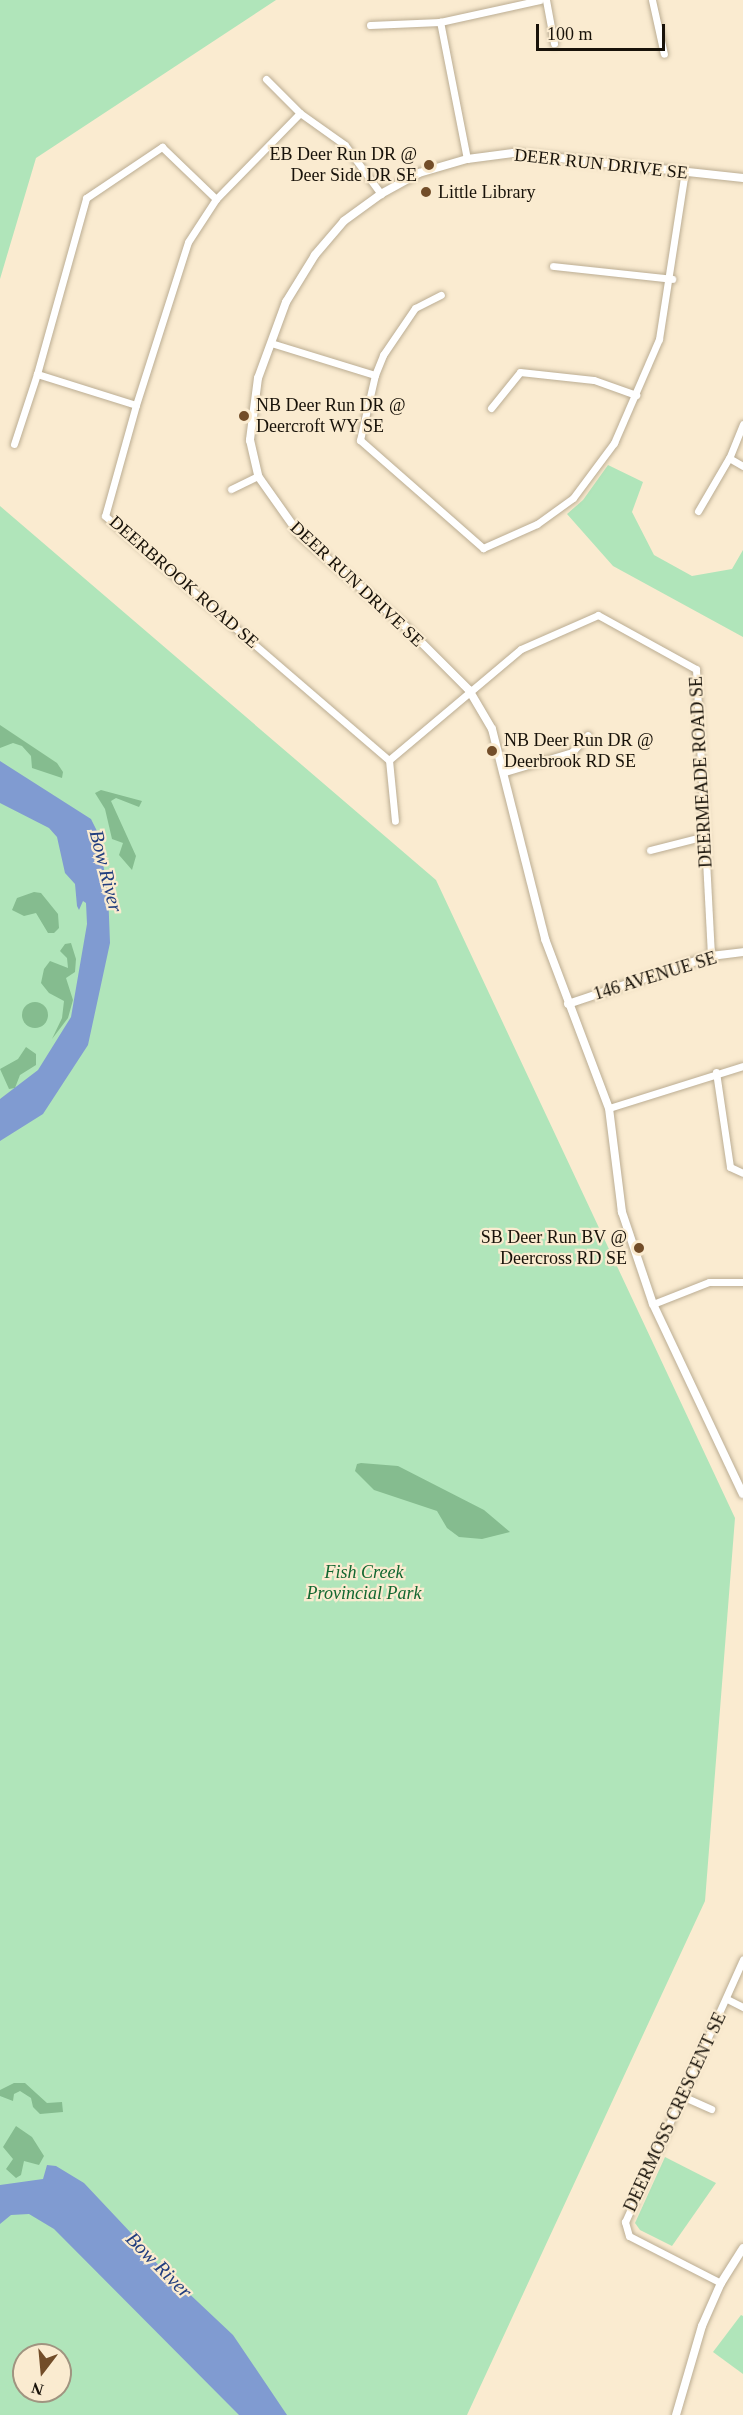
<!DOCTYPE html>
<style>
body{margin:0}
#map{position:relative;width:743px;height:2415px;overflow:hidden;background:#faebd0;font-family:"Times New Roman",serif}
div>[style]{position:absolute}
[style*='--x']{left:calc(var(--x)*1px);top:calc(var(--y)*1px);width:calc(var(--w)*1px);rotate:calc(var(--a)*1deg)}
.green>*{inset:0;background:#b0e5ba}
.forest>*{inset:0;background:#85bc8f}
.round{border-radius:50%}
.water>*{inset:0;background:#809bd1}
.roads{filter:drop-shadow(0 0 2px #bbad93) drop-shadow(0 0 2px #bbad93)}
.minor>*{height:7px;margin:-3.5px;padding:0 3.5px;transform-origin:3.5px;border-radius:3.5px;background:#fff}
.tertiary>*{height:8px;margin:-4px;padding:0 4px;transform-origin:4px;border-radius:4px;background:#fff}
.dots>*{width:16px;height:16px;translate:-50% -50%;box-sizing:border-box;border:3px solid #faebd0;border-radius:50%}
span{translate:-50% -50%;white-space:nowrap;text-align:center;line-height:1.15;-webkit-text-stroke:4.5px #faebd0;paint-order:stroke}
.poi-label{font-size:18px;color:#181209}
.right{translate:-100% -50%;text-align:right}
.left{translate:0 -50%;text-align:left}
.street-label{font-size:18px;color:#181209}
.park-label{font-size:18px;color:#126730;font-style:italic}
.water-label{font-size:20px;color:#213d7e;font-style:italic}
.north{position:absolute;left:12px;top:2343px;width:60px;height:60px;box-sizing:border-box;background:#faebd0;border:2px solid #a09480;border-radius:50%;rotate:196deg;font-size:16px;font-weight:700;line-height:24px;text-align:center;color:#181209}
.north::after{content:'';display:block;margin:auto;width:21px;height:27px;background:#724d29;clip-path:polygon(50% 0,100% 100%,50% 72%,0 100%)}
.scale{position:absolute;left:536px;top:24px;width:129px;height:27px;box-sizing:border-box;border:3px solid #181209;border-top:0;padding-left:8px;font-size:18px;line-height:21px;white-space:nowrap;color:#181209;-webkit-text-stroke:4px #faebd0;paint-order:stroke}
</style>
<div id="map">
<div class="green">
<i style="clip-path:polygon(0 0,276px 0,36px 158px,0 279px)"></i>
<i style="clip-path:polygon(608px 465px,643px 482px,632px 512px,654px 555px,692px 576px,732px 569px,743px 550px,743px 637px,613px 566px,567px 514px,583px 500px)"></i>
<i style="clip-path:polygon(evenodd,0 506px,436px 880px,735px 1518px,705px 1901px,467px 2415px,0 2415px,0 506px,24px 2355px,60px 2355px,60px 2391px,24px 2391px,24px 2355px)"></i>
<i style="clip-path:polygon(665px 2157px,716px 2183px,672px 2246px,640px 2230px,635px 2223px)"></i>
<i style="clip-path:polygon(741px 2315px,743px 2316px,743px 2374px,713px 2352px)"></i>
</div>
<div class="forest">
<i style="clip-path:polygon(0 725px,57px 763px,63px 772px,62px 778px,32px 768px,31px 756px,22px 746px,13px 743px,0 748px)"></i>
<i style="clip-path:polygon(101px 790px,142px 801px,139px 807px,116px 798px,111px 801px,136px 856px,132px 870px,119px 855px,123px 843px,112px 839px,105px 809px,95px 793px)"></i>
<i style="clip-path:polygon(34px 892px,41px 893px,58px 914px,59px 928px,54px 933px,48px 933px,36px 913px,24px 916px,12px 910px,17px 898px)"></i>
<i style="clip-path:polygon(71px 943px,76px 959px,75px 972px,66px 978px,73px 1000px,68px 1018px,52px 1039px,62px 1018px,64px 1001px,49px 993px,41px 983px,44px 969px,50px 961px,68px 968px,67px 958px,60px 951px,65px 944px)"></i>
<i class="round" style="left:22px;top:1002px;width:26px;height:26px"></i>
<i style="clip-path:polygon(26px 1047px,36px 1054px,36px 1065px,20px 1075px,15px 1088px,9px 1089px,0 1069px,18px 1059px)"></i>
<i style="clip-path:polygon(361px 1463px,398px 1466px,484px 1510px,510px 1532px,482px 1539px,459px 1537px,447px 1528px,437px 1511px,374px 1490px,355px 1471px,357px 1464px)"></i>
<i style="clip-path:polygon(14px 2083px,25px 2083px,47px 2103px,62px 2102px,63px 2112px,40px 2114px,33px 2107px,31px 2098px,20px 2091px,14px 2094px,13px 2101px,0 2096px,0 2090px)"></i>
<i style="clip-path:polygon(16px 2126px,32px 2137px,44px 2156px,39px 2165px,24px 2161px,21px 2175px,16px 2178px,6px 2169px,13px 2159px,3px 2147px)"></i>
</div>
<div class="water">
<i style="clip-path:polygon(0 761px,91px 819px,97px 831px,108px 891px,110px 943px,88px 1045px,43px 1114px,0 1141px,0 1099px,38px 1070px,71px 1017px,87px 924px,86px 903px,83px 901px,79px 910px,77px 906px,75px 884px,65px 873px,57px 837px,49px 828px,0 803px)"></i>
<i style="clip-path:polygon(47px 2165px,56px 2166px,84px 2183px,132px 2234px,146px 2253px,233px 2335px,287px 2415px,239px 2415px,54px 2229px,29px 2214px,11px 2215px,0 2224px,0 2185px,43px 2179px)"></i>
</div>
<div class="roads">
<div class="minor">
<i style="--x:546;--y:0;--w:44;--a:79.5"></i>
<i style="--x:652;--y:0;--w:55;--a:77.5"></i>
<i style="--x:370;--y:25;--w:70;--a:-2.5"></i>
<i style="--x:266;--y:79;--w:48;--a:45"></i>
<i style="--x:300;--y:113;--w:55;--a:35.4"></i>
<i style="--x:345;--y:145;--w:61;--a:53.7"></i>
<i style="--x:300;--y:113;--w:120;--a:134.3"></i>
<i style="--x:216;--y:199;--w:51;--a:123.1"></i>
<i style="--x:188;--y:242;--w:171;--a:107.7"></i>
<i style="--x:136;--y:405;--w:115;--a:105.6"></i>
<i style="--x:105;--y:516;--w:374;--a:40.7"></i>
<i style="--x:389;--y:760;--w:172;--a:-40.1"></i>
<i style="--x:521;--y:649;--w:84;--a:-23.8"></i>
<i style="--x:598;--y:615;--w:112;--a:28.9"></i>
<i style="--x:696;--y:669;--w:287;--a:87"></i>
<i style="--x:467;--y:159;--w:140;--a:-101.1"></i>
<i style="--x:440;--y:22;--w:102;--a:-12.4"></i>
<i style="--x:553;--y:266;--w:120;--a:6.2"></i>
<i style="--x:271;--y:343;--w:109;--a:17.1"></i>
<i style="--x:375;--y:375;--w:67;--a:103"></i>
<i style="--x:360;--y:440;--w:164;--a:41.3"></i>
<i style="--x:483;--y:548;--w:59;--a:-24"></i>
<i style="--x:537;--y:524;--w:44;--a:-35.8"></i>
<i style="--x:573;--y:498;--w:69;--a:-53.3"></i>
<i style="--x:614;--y:443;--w:113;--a:-66.6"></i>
<i style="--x:659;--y:339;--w:169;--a:-81.2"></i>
<i style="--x:375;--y:375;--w:22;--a:-68"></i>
<i style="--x:383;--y:355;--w:57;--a:-55.8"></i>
<i style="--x:415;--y:308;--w:29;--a:-27"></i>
<i style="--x:136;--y:405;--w:104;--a:-162.6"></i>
<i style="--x:37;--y:374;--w:183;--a:-74.4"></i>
<i style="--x:86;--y:198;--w:92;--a:-33.9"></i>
<i style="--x:162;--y:147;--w:75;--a:43.9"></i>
<i style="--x:491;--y:408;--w:46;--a:-51.1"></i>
<i style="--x:520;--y:372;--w:74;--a:6.2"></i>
<i style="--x:594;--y:380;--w:45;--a:19.7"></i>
<i style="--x:743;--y:424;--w:37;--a:112"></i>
<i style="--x:729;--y:458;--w:16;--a:30"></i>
<i style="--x:14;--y:444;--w:74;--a:-71.8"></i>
<i style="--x:231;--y:489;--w:30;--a:-26"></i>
<i style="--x:698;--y:511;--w:61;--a:-59.7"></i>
<i style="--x:389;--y:760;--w:61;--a:84.4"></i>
<i style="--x:505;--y:772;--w:70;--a:-16.6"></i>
<i style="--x:572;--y:752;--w:23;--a:-47"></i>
<i style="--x:650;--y:850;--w:57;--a:-14.3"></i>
<i style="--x:716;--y:1072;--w:96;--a:81.6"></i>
<i style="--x:730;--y:1167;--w:14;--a:25"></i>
<i style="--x:609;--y:1108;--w:140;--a:-17.4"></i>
<i style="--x:653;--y:1304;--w:60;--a:-21.4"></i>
<i style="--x:709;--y:1282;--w:34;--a:0"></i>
<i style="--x:727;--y:1999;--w:18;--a:27"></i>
<i style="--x:682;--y:2096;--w:32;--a:24"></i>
<i style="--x:721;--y:2283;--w:103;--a:-152.9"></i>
<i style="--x:629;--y:2236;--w:15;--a:-106"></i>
<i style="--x:625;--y:2222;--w:288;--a:-65.8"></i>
</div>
<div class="tertiary">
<i style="--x:743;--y:178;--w:231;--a:-173.8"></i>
<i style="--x:513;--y:153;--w:46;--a:172.6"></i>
<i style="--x:467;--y:159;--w:50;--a:163.7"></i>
<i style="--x:419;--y:173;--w:43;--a:151.1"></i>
<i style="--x:381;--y:194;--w:46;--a:143.9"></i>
<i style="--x:344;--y:221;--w:45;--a:130.5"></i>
<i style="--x:315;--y:255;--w:55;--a:121.7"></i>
<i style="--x:286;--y:302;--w:81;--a:110.2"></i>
<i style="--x:258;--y:378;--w:63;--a:97.4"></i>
<i style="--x:250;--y:440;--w:37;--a:77"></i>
<i style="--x:258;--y:476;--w:71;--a:54.7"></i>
<i style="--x:299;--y:534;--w:140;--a:41"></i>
<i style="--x:405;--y:626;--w:91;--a:45"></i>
<i style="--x:469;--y:690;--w:45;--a:59.5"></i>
<i style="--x:492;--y:729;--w:217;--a:75.8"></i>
<i style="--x:545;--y:939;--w:181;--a:69.3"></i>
<i style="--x:609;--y:1108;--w:105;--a:82.9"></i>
<i style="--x:622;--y:1212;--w:97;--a:71.4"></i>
<i style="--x:653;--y:1304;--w:210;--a:64.7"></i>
<i style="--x:568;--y:1004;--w:151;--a:-18.6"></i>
<i style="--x:711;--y:956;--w:32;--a:-7"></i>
<i style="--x:676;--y:2415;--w:93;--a:-73.7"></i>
<i style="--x:702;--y:2326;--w:47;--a:-66.2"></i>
<i style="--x:721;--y:2283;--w:41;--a:-57.8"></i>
</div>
</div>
<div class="dots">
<i style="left:429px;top:165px;background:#724d29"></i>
<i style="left:426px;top:192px;background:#724d29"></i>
<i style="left:244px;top:416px;background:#724d29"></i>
<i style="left:492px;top:751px;background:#724d29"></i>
<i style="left:639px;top:1248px;background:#724d29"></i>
</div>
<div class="poi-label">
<span class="right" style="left:417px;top:165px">EB Deer Run DR @<br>Deer Side DR SE</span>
<span class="left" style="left:438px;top:192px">Little Library</span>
<span class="left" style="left:256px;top:416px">NB Deer Run DR @<br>Deercroft WY SE</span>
<span class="left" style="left:504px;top:751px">NB Deer Run DR @<br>Deerbrook RD SE</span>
<span class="right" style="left:627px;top:1248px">SB Deer Run BV @<br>Deercross RD SE</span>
</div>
<div class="street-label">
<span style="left:601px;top:164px;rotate:6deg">DEER RUN DRIVE SE</span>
<span style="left:184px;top:582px;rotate:41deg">DEERBROOK ROAD SE</span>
<span style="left:357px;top:584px;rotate:43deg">DEER RUN DRIVE SE</span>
<span style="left:701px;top:772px;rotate:-93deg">DEERMEADE ROAD SE</span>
<span style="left:655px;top:976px;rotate:-17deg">146 AVENUE SE</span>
<span style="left:675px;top:2112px;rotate:-65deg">DEERMOSS CRESCENT SE</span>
</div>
<div class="park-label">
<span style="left:364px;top:1583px">Fish Creek<br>Provincial Park</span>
</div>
<div class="water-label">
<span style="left:106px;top:871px;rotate:76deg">Bow River</span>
<span style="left:159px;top:2265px;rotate:45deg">Bow River</span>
</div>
<div class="north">N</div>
<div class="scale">100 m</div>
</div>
